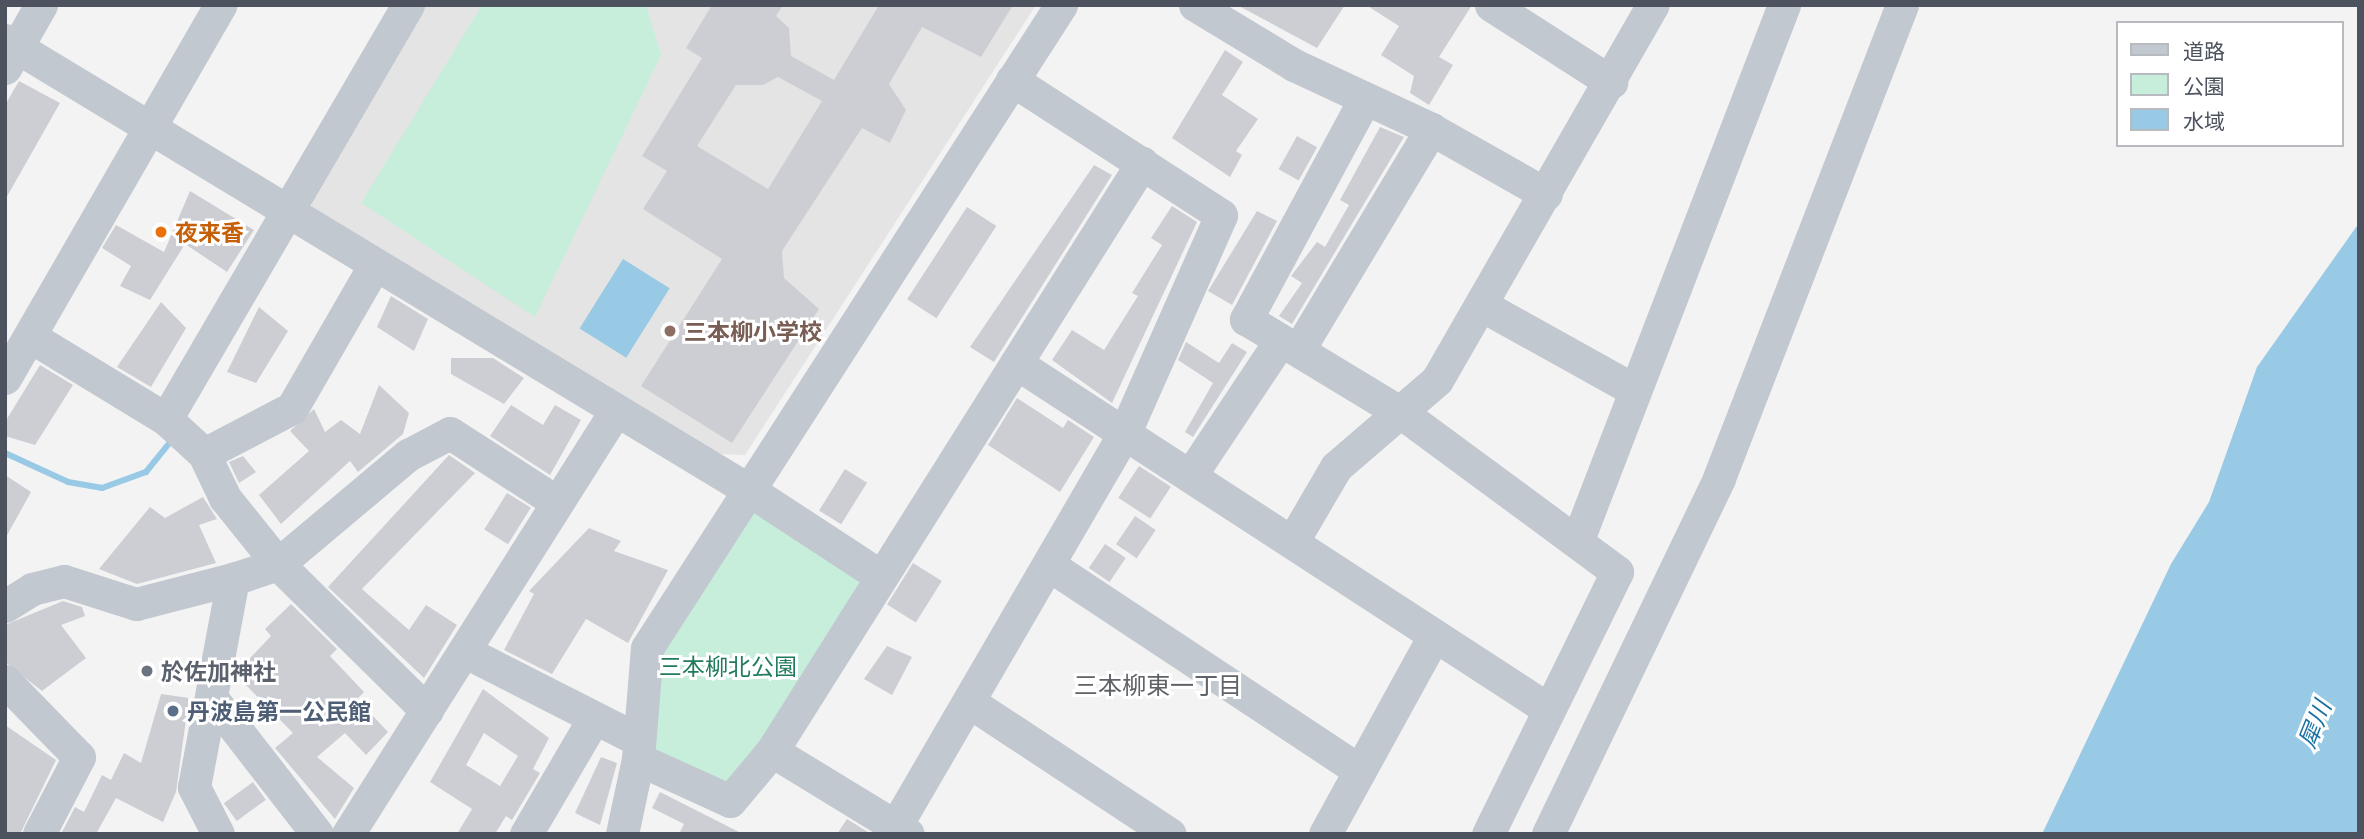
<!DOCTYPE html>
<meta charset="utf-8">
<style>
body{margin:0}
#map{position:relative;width:2364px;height:839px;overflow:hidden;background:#f4f3f3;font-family:"Exo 2","Noto Sans JP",sans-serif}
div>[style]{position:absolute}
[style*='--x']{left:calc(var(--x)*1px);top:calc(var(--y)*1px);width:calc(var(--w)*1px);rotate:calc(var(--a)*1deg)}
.education>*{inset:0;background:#e5e4e4}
.green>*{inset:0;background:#c7eddb}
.water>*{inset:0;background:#98c9e5;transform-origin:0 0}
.stream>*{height:6px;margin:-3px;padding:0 3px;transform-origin:3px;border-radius:3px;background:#98c9e5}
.building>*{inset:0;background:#cdced4;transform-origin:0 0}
.minor>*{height:33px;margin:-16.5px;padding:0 16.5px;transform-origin:16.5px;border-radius:16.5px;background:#c2c8cf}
.dots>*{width:19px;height:19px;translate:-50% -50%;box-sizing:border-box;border:4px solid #fff;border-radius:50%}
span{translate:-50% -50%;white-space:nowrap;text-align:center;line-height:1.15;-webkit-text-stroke:6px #fff;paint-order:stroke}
.food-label{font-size:23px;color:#c56008;font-weight:700}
.left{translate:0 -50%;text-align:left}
.education-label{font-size:23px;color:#785e54;font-weight:700}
.park-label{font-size:23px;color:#217b5c}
.worship-label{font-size:23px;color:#5b616d;font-weight:700}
.service-label{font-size:23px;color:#4e5e75;font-weight:700}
.neighbourhood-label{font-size:24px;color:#5f6267}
.water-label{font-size:24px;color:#1a72a3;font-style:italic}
.frame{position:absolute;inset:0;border:7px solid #4c535e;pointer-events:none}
.legend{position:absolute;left:2116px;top:21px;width:228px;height:126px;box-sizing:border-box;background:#fff;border:2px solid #b7babf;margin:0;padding:9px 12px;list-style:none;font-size:21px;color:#4c535e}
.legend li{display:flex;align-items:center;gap:14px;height:35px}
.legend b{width:35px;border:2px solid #b7babf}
</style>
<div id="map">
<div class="education">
<i style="clip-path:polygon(423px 5px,1036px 5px,745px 455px,716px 454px,313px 209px,308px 192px)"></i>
</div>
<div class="green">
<i style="clip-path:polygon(482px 5px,646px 5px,661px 55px,535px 317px,361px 203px)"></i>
<i style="clip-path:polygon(751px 505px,862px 578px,761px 746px,725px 787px,650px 756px,655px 653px)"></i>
</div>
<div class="water">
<i style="clip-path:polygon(2359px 223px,2359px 834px,2042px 834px,2171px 564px,2209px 502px,2257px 367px)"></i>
<i style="left:623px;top:259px;width:55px;height:82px;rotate:32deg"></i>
</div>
<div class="stream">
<i style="--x:5;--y:453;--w:69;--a:24.7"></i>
<i style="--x:68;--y:482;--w:35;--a:10"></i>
<i style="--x:102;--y:488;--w:47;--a:-20"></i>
<i style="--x:146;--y:472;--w:38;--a:-51"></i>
</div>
<div class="building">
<i style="clip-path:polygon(evenodd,712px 5px,783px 5px,776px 16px,789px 28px,791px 56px,834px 80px,879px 5px,1013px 5px,981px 57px,922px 27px,889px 84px,906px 110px,890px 143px,862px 128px,782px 251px,784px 278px,819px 309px,732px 443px,641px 386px,722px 259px,643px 209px,667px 171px,642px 156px,702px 58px,686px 48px,712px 5px,778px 77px,822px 101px,768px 189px,697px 146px,736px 85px,763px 85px,778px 77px)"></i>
<i style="clip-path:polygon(1237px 5px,1345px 5px,1317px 48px)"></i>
<i style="clip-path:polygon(1366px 5px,1472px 5px,1439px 57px,1453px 65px,1429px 105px,1410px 93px,1414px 76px,1381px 55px,1399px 26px)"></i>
<i style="clip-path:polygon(1225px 50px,1243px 62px,1222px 95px,1258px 119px,1236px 151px,1242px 155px,1230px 177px,1172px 138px)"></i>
<i style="clip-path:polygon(19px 81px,60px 103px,5px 200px,5px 105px)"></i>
<i style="clip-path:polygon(1380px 127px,1404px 137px,1292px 324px,1279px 316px,1302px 283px,1291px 276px,1317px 242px,1325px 247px,1349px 205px,1340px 200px)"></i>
<i style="left:1297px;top:136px;width:23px;height:38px;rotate:29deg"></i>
<i style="clip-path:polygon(1094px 165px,1112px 175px,994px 362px,970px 347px)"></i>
<i style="clip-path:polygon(190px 191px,254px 230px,227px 272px,185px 244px,150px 300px,120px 286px,131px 266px,102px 248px,116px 225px,164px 252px)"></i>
<i style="clip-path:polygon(1172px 206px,1197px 222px,1112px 403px,1052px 360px,1072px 330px,1104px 350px,1138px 296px,1132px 293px,1162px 245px,1151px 238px)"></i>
<i style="left:967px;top:207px;width:35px;height:110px;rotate:33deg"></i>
<i style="clip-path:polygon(1257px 211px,1277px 221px,1232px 305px,1208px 291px)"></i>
<i style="clip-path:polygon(391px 296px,428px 319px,414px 351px,377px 327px)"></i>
<i style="clip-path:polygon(161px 302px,186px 328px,151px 387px,117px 367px)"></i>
<i style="clip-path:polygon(259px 307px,288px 331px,256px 383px,227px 372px)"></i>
<i style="clip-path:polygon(1186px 342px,1219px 363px,1232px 343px,1247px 352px,1193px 437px,1185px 432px,1213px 383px,1178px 360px)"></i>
<i style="clip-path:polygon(451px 358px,493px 358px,524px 378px,504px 404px,451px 374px)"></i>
<i style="clip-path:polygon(40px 365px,73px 385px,35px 445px,5px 436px,5px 422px)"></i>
<i style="clip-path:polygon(379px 385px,409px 413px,403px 434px,358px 472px,350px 461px,281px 524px,259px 495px,309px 451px,290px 431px,314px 409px,325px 432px,341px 420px,360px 434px)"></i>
<i style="clip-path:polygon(1017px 398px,1063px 428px,1068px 420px,1094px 437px,1060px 492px,988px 445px)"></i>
<i style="clip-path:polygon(511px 405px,543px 425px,555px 405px,581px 420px,550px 475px,490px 436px)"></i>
<i style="clip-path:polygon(449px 455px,475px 473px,362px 589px,409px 630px,426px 605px,457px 625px,424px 678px,328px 587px)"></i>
<i style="clip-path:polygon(243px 456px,256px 472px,239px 483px,229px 462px)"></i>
<i style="left:1139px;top:466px;width:38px;height:38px;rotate:33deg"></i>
<i style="left:845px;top:469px;width:26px;height:49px;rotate:32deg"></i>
<i style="clip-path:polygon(5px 475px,31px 492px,5px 539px)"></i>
<i style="left:507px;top:493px;width:28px;height:43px;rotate:32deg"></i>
<i style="clip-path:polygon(203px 497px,217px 519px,199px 525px,216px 563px,137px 584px,99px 569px,150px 507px,165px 518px)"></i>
<i style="left:1135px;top:516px;width:25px;height:34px;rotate:34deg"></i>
<i style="clip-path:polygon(589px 528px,621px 541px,614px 551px,668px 570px,628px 643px,586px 619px,552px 674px,504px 650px,534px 594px,529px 591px)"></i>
<i style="left:1105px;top:544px;width:25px;height:29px;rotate:34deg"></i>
<i style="left:913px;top:563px;width:34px;height:49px;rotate:32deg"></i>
<i style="clip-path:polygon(63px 601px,82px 607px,85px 616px,61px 625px,86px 658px,42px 691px,5px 662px,5px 625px)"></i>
<i style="clip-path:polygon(291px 604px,337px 649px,330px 656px,364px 692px,357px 699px,388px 732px,366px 755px,345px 733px,317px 757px,354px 788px,335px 819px,275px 748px,293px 733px,235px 674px,271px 636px,265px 629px)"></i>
<i style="clip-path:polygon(887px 646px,912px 657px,892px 695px,864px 679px)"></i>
<i style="clip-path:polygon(evenodd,483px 689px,549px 738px,533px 769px,540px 773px,512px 820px,506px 816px,495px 834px,457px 834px,472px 809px,430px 782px,483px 689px,484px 733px,518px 756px,500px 786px,466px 765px,484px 733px)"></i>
<i style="clip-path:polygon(161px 694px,189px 698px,176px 792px,163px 822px,116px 798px,96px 834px,61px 834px,75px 807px,84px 812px,102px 775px,111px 780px,124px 753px,141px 763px)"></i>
<i style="clip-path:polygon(5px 725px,56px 760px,20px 834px,5px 834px)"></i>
<i style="clip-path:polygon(601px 757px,617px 763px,600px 825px,575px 813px)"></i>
<i style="left:253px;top:782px;width:22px;height:36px;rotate:54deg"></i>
<i style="clip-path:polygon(660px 792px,743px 834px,679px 834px,684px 824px,652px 808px)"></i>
<i style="clip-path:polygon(847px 819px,871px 834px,837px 834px)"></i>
</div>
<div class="minor">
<i style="--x:1195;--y:5;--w:116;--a:31.2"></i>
<i style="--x:1294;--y:65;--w:151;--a:25"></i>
<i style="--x:1431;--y:129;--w:132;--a:29.5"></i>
<i style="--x:1491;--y:5;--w:143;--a:32.7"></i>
<i style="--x:5;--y:40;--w:870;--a:31.17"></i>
<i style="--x:749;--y:490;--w:577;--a:-57.25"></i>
<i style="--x:5;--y:68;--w:73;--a:-60.3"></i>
<i style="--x:1363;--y:102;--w:247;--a:118.3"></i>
<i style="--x:1246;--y:319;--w:184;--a:31.2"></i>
<i style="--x:1403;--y:414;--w:266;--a:36.4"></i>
<i style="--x:1617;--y:572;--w:292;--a:116.2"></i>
<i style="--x:1485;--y:307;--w:171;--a:29.1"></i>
<i style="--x:31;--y:337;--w:158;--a:31.3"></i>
<i style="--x:166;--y:419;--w:480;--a:-59.7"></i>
<i style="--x:1299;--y:349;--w:257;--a:-59"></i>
<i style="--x:1016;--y:363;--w:635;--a:33.04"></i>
<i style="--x:5;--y:378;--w:431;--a:-60"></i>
<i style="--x:166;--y:419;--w:52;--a:42.6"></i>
<i style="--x:204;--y:454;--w:49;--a:64.5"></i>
<i style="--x:225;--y:498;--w:85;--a:51.2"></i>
<i style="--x:278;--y:564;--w:209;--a:44.6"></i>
<i style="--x:204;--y:454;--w:99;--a:-27.6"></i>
<i style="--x:292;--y:408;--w:166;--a:-60"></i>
<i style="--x:1190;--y:476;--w:162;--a:-56.3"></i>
<i style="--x:1294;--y:539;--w:83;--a:-59.7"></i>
<i style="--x:1336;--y:467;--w:133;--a:-40.7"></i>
<i style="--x:1437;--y:380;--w:433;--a:-60.1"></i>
<i style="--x:1577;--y:542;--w:576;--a:-68.92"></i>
<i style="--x:1052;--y:567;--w:369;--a:33.5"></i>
<i style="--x:5;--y:606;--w:32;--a:-32"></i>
<i style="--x:32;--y:589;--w:33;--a:-14"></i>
<i style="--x:64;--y:581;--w:76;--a:17.7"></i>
<i style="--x:136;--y:604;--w:100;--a:-14.5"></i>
<i style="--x:464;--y:651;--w:196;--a:27"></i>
<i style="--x:5;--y:681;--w:106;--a:45.8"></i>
<i style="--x:79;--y:757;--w:87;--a:117.5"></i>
<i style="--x:214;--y:701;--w:168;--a:52.2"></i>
<i style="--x:971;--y:703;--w:238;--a:33.4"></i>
<i style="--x:772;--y:751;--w:159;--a:31.4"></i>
<i style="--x:638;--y:759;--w:101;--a:24.5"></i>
<i style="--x:730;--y:801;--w:65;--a:-50"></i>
<i style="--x:772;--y:751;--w:695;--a:-57.82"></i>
<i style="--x:218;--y:834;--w:53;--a:-117.1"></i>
<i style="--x:194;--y:787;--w:212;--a:-79.4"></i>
<i style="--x:233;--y:579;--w:47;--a:-18.4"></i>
<i style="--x:278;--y:564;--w:170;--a:-40"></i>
<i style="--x:408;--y:455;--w:47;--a:-27.6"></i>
<i style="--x:450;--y:433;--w:125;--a:32.9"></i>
<i style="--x:348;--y:834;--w:499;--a:-57.7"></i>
<i style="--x:526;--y:834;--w:132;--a:-59.6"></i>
<i style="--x:622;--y:834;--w:77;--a:-78"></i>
<i style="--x:638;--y:759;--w:111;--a:-85.4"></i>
<i style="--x:647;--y:648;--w:188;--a:-57.2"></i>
<i style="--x:749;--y:490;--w:155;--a:33.2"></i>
<i style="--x:891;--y:834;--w:465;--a:-59.8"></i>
<i style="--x:1125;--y:432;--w:237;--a:-66.1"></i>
<i style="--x:1221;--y:215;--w:249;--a:-147.1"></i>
<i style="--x:1325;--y:834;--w:226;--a:-61.2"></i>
<i style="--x:1548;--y:834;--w:395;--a:-64.3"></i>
<i style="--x:1719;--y:478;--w:507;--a:-68.85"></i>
</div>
<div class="dots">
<i style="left:161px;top:232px;background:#e8710a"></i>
<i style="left:670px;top:331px;background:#8d6e63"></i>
<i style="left:147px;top:671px;background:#6b7280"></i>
<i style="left:173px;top:711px;background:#5c6f8a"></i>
</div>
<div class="food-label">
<span class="left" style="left:175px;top:232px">夜来香</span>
</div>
<div class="education-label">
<span class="left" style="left:684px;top:331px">三本柳小学校</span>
</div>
<div class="park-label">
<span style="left:728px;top:666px">三本柳北公園</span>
</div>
<div class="worship-label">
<span class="left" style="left:161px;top:671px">於佐加神社</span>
</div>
<div class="service-label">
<span class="left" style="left:187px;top:711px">丹波島第一公民館</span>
</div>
<div class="neighbourhood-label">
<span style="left:1158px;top:685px">三本柳東一丁目</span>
</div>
<div class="water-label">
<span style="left:2314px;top:724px;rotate:-68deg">犀川</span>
</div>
<div class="frame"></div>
<ul class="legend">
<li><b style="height:9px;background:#c2c8cf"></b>道路</li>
<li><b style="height:19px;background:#c7eddb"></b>公園</li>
<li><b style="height:19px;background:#98c9e5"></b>水域</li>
</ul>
</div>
